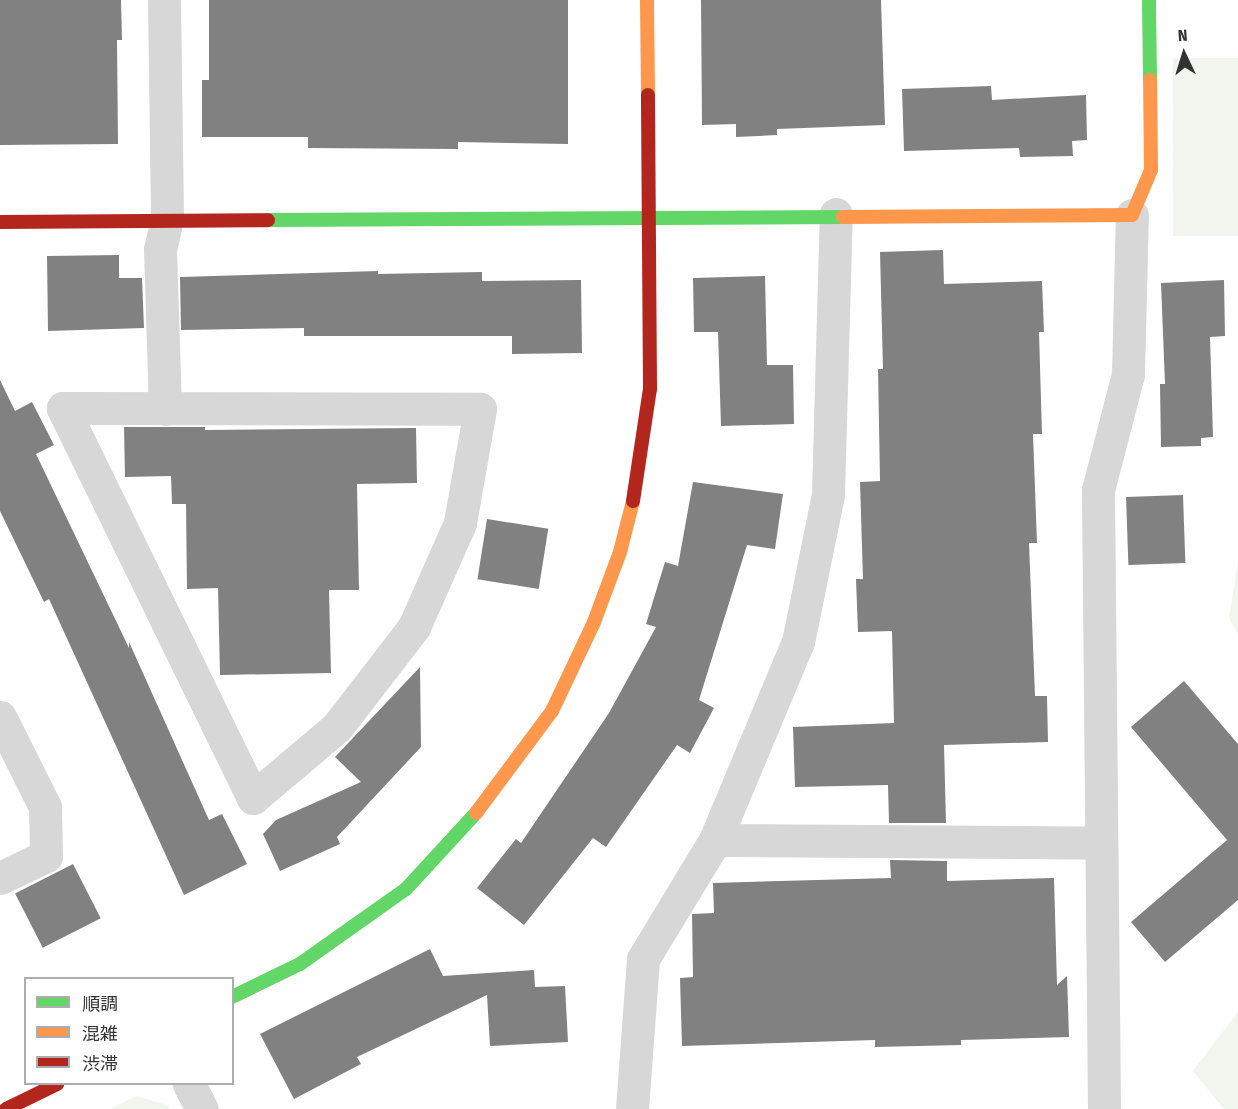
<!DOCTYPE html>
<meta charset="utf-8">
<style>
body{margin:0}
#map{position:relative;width:1238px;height:1109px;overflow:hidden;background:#fff;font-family:"Fira Sans Condensed","Noto Sans JP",sans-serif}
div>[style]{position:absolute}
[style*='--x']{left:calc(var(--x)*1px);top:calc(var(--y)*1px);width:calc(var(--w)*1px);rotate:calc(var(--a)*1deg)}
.green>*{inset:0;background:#f1f5ed;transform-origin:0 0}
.building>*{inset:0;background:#818181;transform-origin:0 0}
.street>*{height:33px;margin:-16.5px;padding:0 16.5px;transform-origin:16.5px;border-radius:16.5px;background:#d7d7d7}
.fast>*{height:14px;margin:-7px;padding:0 7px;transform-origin:7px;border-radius:7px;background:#63d668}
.slow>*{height:14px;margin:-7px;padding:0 7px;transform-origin:7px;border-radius:7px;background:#ff974d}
.jam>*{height:14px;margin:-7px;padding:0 7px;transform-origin:7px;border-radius:7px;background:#b3261e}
span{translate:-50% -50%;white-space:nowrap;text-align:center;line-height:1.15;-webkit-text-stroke:6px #fff;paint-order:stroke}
.legend{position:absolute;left:24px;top:977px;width:210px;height:108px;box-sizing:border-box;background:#fff;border:2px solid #adadad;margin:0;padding:8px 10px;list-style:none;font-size:18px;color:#333}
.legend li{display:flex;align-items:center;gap:12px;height:30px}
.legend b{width:30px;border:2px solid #adadad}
.north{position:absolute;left:1154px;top:24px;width:60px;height:60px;-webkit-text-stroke:4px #fff;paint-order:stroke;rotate:356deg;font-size:16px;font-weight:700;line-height:24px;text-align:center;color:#333}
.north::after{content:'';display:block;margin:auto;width:21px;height:27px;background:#333;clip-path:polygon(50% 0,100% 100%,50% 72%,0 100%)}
</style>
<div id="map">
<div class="green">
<i style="left:1238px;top:58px;width:178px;height:65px;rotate:90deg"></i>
<i style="clip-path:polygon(1238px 562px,1238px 634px,1229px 618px)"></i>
<i style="clip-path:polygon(1238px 1012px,1238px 1109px,1224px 1109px,1193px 1071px)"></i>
<i style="clip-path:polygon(136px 1096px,167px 1105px,169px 1109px,110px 1109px)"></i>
</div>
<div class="building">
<i style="clip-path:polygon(0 0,121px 0,122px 40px,117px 40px,118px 144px,0 145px)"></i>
<i style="clip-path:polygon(209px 0,568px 0,568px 144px,458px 142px,458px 149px,308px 148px,308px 137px,202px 137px,202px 80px,209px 80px)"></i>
<i style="clip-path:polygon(701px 0,881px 0,885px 125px,777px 129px,777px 135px,736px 137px,736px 124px,702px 125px)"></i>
<i style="clip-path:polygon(991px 86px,992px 100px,1086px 95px,1087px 140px,1072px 141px,1073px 156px,1020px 157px,1019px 148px,904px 151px,902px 89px)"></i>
<i style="clip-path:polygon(943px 250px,944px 284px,1042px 281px,1044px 332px,1039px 332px,1042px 434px,1033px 434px,1037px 543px,1029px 543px,1035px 696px,1047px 696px,1048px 742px,944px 745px,946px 823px,889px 823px,888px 785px,795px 787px,793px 727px,894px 723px,892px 631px,858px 632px,856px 579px,863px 579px,860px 482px,880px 481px,878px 369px,883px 369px,880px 252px)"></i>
<i style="clip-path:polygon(119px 255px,119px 278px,142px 278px,144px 328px,48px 331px,47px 256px)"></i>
<i style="clip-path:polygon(378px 271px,378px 274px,482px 272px,482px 281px,581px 280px,582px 353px,512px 354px,512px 336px,304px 336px,304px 328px,181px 330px,180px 277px)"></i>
<i style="clip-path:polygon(765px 276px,767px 365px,793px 365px,794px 424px,721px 426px,718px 332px,694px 332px,693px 278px)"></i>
<i style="clip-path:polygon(1224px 280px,1225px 336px,1210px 337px,1213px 437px,1201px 438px,1201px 446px,1161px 447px,1160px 384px,1165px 384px,1161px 283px)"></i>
<i style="clip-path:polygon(0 380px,15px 411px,32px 402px,54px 445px,36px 454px,129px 648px,129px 642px,209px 820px,222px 814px,247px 864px,184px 895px,49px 599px,44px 602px,0 511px)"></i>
<i style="clip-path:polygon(124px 427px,205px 427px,205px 430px,416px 428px,417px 483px,357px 484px,359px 590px,329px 590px,331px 673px,220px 675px,218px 588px,187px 589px,186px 504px,172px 504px,171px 476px,125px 477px)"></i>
<i style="clip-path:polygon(693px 482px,783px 494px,775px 549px,747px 545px,699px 700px,714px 708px,690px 753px,677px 745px,606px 847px,593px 838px,524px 925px,477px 888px,516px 839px,521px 843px,609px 713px,656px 627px,646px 624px,665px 562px,678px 566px)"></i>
<i style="left:1183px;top:495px;width:68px;height:57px;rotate:88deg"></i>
<i style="left:487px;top:519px;width:62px;height:61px;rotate:9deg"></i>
<i style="clip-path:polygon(420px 667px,421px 747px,337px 837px,340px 844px,280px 871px,263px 834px,276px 820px,361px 782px,335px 757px)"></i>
<i style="clip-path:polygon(1184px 681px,1238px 744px,1238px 900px,1165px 962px,1131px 922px,1227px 840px,1131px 727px)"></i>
<i style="clip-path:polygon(890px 860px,947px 861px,947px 881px,1054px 878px,1057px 985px,1067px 976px,1069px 1037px,961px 1040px,961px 1045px,875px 1047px,875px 1040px,682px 1046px,680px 978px,693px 977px,692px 914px,714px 913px,713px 883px,891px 878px)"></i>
<i style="left:73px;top:864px;width:61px;height:65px;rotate:63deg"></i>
<i style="clip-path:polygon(430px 949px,443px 976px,534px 970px,535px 987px,565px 986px,568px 1042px,490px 1046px,487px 995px,357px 1057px,361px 1064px,294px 1099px,260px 1034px)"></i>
</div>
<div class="street">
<i style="--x:164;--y:0;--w:219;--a:89.2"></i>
<i style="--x:167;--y:219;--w:31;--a:103"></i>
<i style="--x:160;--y:249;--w:160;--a:88.2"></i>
<i style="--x:63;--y:408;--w:417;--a:0.1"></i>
<i style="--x:480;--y:409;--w:116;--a:100"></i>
<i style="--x:460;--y:523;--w:114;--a:113.9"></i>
<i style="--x:414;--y:627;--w:126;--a:127.6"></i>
<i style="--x:337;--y:727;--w:110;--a:139.8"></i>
<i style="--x:253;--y:798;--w:434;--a:-116"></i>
<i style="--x:0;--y:717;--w:101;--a:63.4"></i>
<i style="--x:45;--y:807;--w:49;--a:88.8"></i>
<i style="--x:46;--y:856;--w:51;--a:154.4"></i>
<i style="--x:715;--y:840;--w:385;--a:0.4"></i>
<i style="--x:189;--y:1084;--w:28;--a:63"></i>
<i style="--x:632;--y:1109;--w:150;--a:-85.8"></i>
<i style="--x:643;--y:959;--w:139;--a:-58.8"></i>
<i style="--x:715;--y:840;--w:215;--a:-67.3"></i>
<i style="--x:798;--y:642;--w:151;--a:-78.5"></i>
<i style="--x:828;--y:494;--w:280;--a:-88.4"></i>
<i style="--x:1104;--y:1109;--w:619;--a:-90.56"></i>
<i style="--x:1098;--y:490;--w:120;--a:-75.5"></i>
<i style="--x:1128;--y:374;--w:159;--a:-88.6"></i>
</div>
<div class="fast">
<i style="--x:1149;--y:0;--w:80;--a:89.3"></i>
<i style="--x:268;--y:220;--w:575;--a:-0.3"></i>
<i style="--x:232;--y:997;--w:76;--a:-25.9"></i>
<i style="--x:300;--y:964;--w:130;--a:-35.3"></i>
<i style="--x:406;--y:889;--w:103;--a:-47.4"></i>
</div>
<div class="slow">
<i style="--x:647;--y:0;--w:95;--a:89.4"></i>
<i style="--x:843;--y:217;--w:289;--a:-0.4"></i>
<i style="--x:1132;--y:215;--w:49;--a:-67.1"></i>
<i style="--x:1151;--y:170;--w:90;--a:-90.6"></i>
<i style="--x:476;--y:813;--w:127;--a:-53.3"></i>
<i style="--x:552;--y:711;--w:98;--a:-64.7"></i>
<i style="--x:594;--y:622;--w:75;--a:-69.6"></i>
<i style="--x:620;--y:552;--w:53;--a:-75.7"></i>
</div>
<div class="jam">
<i style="--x:0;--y:222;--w:268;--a:-0.4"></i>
<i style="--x:633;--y:501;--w:113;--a:-81.4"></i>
<i style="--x:650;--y:389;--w:294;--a:-90.4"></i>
<i style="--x:6;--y:1109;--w:57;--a:-26.1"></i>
</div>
<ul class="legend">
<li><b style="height:8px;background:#63d668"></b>順調</li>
<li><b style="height:8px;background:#ff974d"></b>混雑</li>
<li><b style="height:8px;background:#b3261e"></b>渋滞</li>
</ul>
<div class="north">N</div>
</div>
